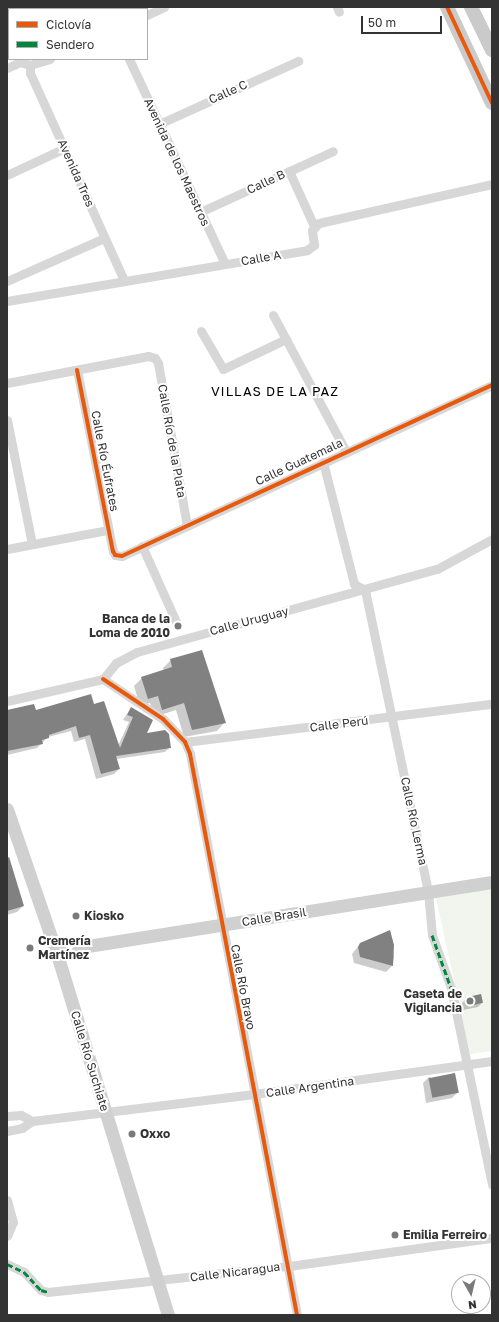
<!DOCTYPE html>
<meta charset="utf-8">
<style>
body{margin:0}
#map{position:relative;width:499px;height:1322px;overflow:hidden;background:#fff;font-family:"Golos Text",sans-serif}
div>[style]{position:absolute}
[style*='--x']{left:calc(var(--x)*1px);top:calc(var(--y)*1px);width:calc(var(--w)*1px);rotate:calc(var(--a)*1deg)}
.green>*{inset:0;background:#f1f5ed}
.shadow>*{inset:0;background:#0003}
.building>*{inset:0;background:#818181;transform-origin:0 0}
.street>*{height:9px;margin:-4.5px;padding:0 4.5px;transform-origin:4.5px;border-radius:4.5px;background:#d7d7d7}
.secondary>*{height:13px;margin:-6.5px;padding:0 6.5px;transform-origin:6.5px;border-radius:6.5px;background:#d0d0d0}
.primary>*{height:14px;margin:-7px;padding:0 7px;transform-origin:7px;border-radius:7px;background:#cacaca}
.quiet>*{height:3px;margin-top:-1.5px;transform-origin:0;background:repeating-linear-gradient(90deg,#00873e 0 6px,transparent 0 9px)}
.cycleway>*{height:4px;margin:-2px;padding:0 2px;transform-origin:2px;border-radius:2px;background:#e8590c}
.dots>*{width:11px;height:11px;translate:-50% -50%;box-sizing:border-box;border:2px solid #fff;border-radius:50%}
span{translate:-50% -50%;white-space:nowrap;text-align:center;line-height:1.15;-webkit-text-stroke:4px #fff;paint-order:stroke}
.street-label{font-size:12px;color:#333}
.poi-label{font-size:12px;color:#333;font-weight:700}
.right{translate:-100% -50%;text-align:right}
.left{translate:0 -50%;text-align:left}
.neighbourhood-label{font-size:13px;color:#000;letter-spacing:1px}
.frame{position:absolute;inset:0;border:8px solid #333;pointer-events:none}
.legend{position:absolute;left:8px;top:8px;width:140px;height:52px;box-sizing:border-box;background:#fff;border:1px solid #adadad;margin:0;padding:5px 7px;list-style:none;font-size:12px;color:#333}
.legend li{display:flex;align-items:center;gap:8px;height:20px}
.legend b{width:20px;border:1px solid #adadad}
.north{position:absolute;left:451px;top:1274px;width:40px;height:40px;box-sizing:border-box;background:#fff;border:1px solid #adadad;border-radius:50%;rotate:172deg;font-size:11px;font-weight:700;line-height:16px;text-align:center;color:#333}
.north::after{content:'';display:block;margin:auto;width:14px;height:18px;background:#7a7a7a;clip-path:polygon(50% 0,100% 100%,50% 72%,0 100%)}
.scale{position:absolute;left:361px;top:16px;width:81px;height:18px;box-sizing:border-box;border:2px solid #333;border-top:0;padding-left:5px;font-size:12px;line-height:14px;white-space:nowrap;color:#333;-webkit-text-stroke:3px #fff;paint-order:stroke}
</style>
<div id="map">
<div class="green">
<i style="clip-path:polygon(492px 889px,492px 1051px,470px 1054px,436px 898px)"></i>
</div>
<div class="shadow">
<i style="clip-path:polygon(171px 660px,224px 723px,217px 731px,184px 737px,176px 710px,154px 717px,150px 703px,140px 706px,134px 686px,142px 678px,164px 671px,163px 668px)"></i>
<i style="clip-path:polygon(94px 705px,118px 746px,129px 722px,123px 720px,131px 708px,146px 734px,170px 747px,165px 752px,116px 759px,119px 769px,114px 774px,96px 779px,85px 739px,74px 742px,71px 731px,48px 737px,37px 748px,7px 755px,7px 711px,35px 711px)"></i>
<i style="clip-path:polygon(9px 857px,23px 906px,17px 912px,7px 915px)"></i>
<i style="clip-path:polygon(389px 931px,394px 957px,392px 966px,386px 972px,354px 963px,352px 954px,360px 944px)"></i>
<i style="clip-path:polygon(466px 999px,482px 1003px,478px 1007px,463px 1010px,462px 1003px)"></i>
<i style="clip-path:polygon(429px 1077px,458px 1092px,452px 1098px,426px 1103px,423px 1083px)"></i>
</div>
<div class="building">
<i style="clip-path:polygon(202px 650px,226px 723px,192px 730px,184px 703px,162px 710px,158px 696px,148px 699px,141px 677px,172px 667px,170px 659px)"></i>
<i style="clip-path:polygon(91px 694px,94px 704px,104px 701px,120px 748px,133px 717px,127px 715px,131px 707px,153px 720px,147px 733px,165px 730px,169px 734px,171px 748px,116px 756px,120px 769px,101px 774px,90px 735px,79px 738px,76px 726px,49px 735px,49px 738px,42px 740px,43px 744px,7px 751px,7px 710px,34px 704px,36px 710px)"></i>
<i style="clip-path:polygon(9px 857px,24px 906px,7px 911px,7px 858px)"></i>
<i style="clip-path:polygon(390px 930px,394px 945px,393px 966px,360px 957px,358px 947px,360px 943px)"></i>
<i style="left:481px;top:994px;width:9px;height:16px;rotate:77deg"></i>
<i style="left:455px;top:1073px;width:20px;height:27px;rotate:79deg"></i>
</div>
<div class="street">
<i style="--x:97;--y:7;--w:2;--a:63"></i>
<i style="--x:337;--y:7;--w:5;--a:68"></i>
<i style="--x:147;--y:15;--w:19;--a:-25"></i>
<i style="--x:129;--y:59;--w:226;--a:64.9"></i>
<i style="--x:30;--y:65;--w:8;--a:90"></i>
<i style="--x:30;--y:73;--w:227;--a:65.6"></i>
<i style="--x:7;--y:68;--w:14;--a:-25"></i>
<i style="--x:20;--y:62;--w:10;--a:17"></i>
<i style="--x:30;--y:65;--w:21;--a:-17"></i>
<i style="--x:159;--y:124;--w:153;--a:-24.4"></i>
<i style="--x:289;--y:171;--w:60;--a:65.6"></i>
<i style="--x:7;--y:175;--w:64;--a:-25"></i>
<i style="--x:200;--y:212;--w:146;--a:-24.6"></i>
<i style="--x:7;--y:281;--w:106;--a:-23.9"></i>
<i style="--x:7;--y:301;--w:304;--a:-9.6"></i>
<i style="--x:307;--y:250;--w:9;--a:-36"></i>
<i style="--x:314;--y:245;--w:15;--a:-98"></i>
<i style="--x:312;--y:230;--w:10;--a:-45"></i>
<i style="--x:319;--y:223;--w:177;--a:-12.7"></i>
<i style="--x:273;--y:315;--w:155;--a:61.9"></i>
<i style="--x:201;--y:331;--w:44;--a:59.9"></i>
<i style="--x:223;--y:369;--w:70;--a:-25.5"></i>
<i style="--x:77;--y:370;--w:185;--a:78.8"></i>
<i style="--x:113;--y:551;--w:4;--a:63"></i>
<i style="--x:115;--y:555;--w:7;--a:8"></i>
<i style="--x:122;--y:556;--w:408;--a:-24.8"></i>
<i style="--x:7;--y:383;--w:144;--a:-10.8"></i>
<i style="--x:148;--y:356;--w:7;--a:16"></i>
<i style="--x:155;--y:358;--w:6;--a:59"></i>
<i style="--x:158;--y:363;--w:165;--a:79.9"></i>
<i style="--x:7;--y:420;--w:126;--a:78.6"></i>
<i style="--x:323;--y:462;--w:126;--a:75.7"></i>
<i style="--x:354;--y:584;--w:13;--a:29"></i>
<i style="--x:365;--y:590;--w:309;--a:78.2"></i>
<i style="--x:428;--y:892;--w:43;--a:84.7"></i>
<i style="--x:432;--y:935;--w:56;--a:70.3"></i>
<i style="--x:451;--y:988;--w:201;--a:78.2"></i>
<i style="--x:142;--y:546;--w:88;--a:65.8"></i>
<i style="--x:7;--y:549;--w:103;--a:-10.7"></i>
<i style="--x:103;--y:679;--w:72;--a:33.7"></i>
<i style="--x:163;--y:719;--w:32;--a:46"></i>
<i style="--x:185;--y:742;--w:13;--a:67"></i>
<i style="--x:190;--y:754;--w:571;--a:79.2"></i>
<i style="--x:7;--y:701;--w:98;--a:-12.9"></i>
<i style="--x:103;--y:679;--w:21;--a:-51"></i>
<i style="--x:116;--y:663;--w:24;--a:-28"></i>
<i style="--x:137;--y:652;--w:311;--a:-15.5"></i>
<i style="--x:437;--y:569;--w:63;--a:-28.6"></i>
<i style="--x:185;--y:742;--w:309;--a:-7.1"></i>
<i style="--x:7;--y:1116;--w:14;--a:-4"></i>
<i style="--x:21;--y:1115;--w:13;--a:29"></i>
<i style="--x:7;--y:1131;--w:15;--a:-11"></i>
<i style="--x:22;--y:1128;--w:12;--a:-35"></i>
<i style="--x:32;--y:1121;--w:224;--a:-6.9"></i>
<i style="--x:254;--y:1094;--w:240;--a:-7.9"></i>
<i style="--x:7;--y:1200;--w:23;--a:75"></i>
<i style="--x:13;--y:1222;--w:15;--a:113"></i>
<i style="--x:7;--y:1264;--w:19;--a:25"></i>
<i style="--x:24;--y:1272;--w:25;--a:47"></i>
<i style="--x:41;--y:1290;--w:7;--a:16"></i>
<i style="--x:48;--y:1292;--w:242;--a:-6.2"></i>
<i style="--x:289;--y:1266;--w:205;--a:-7.9"></i>
</div>
<div class="secondary">
<i style="--x:7;--y:809;--w:150;--a:71"></i>
<i style="--x:56;--y:951;--w:381;--a:72.9"></i>
<i style="--x:56;--y:951;--w:441;--a:-9"></i>
</div>
<div class="primary">
<i style="--x:447;--y:7;--w:106;--a:64.9"></i>
<i style="--x:471;--y:7;--w:48;--a:64"></i>
</div>
<div class="quiet">
<i style="--x:432;--y:935;--w:56;--a:70.3"></i>
<i style="--x:7;--y:1264;--w:19;--a:25"></i>
<i style="--x:24;--y:1272;--w:25;--a:47"></i>
<i style="--x:41;--y:1290;--w:7;--a:16"></i>
</div>
<div class="cycleway">
<i style="--x:447;--y:7;--w:106;--a:64.9"></i>
<i style="--x:77;--y:370;--w:185;--a:78.8"></i>
<i style="--x:113;--y:551;--w:4;--a:63"></i>
<i style="--x:115;--y:555;--w:7;--a:8"></i>
<i style="--x:122;--y:556;--w:408;--a:-24.8"></i>
<i style="--x:103;--y:679;--w:72;--a:33.7"></i>
<i style="--x:163;--y:719;--w:32;--a:46"></i>
<i style="--x:185;--y:742;--w:13;--a:67"></i>
<i style="--x:190;--y:754;--w:571;--a:79.2"></i>
</div>
<div class="dots">
<i style="left:178px;top:626px;background:#7a7a7a"></i>
<i style="left:76px;top:916px;background:#7a7a7a"></i>
<i style="left:30px;top:948px;background:#7a7a7a"></i>
<i style="left:470px;top:1001px;background:#7a7a7a"></i>
<i style="left:132px;top:1134px;background:#7a7a7a"></i>
<i style="left:395px;top:1235px;background:#7a7a7a"></i>
</div>
<div class="street-label">
<span style="left:228px;top:92px;rotate:-24deg">Calle C</span>
<span style="left:177px;top:162px;rotate:65deg">Avenida de los Maestros</span>
<span style="left:76px;top:173px;rotate:66deg">Avenida Tres</span>
<span style="left:266px;top:182px;rotate:-25deg">Calle B</span>
<span style="left:261px;top:258px;rotate:-10deg">Calle A</span>
<span style="left:172px;top:441px;rotate:80deg">Calle Río de la Plata</span>
<span style="left:105px;top:461px;rotate:79deg">Calle Río Éufrates</span>
<span style="left:299px;top:462px;rotate:-25deg">Calle Guatemala</span>
<span style="left:249px;top:621px;rotate:-15deg">Calle Uruguay</span>
<span style="left:339px;top:724px;rotate:-7deg">Calle Perú</span>
<span style="left:414px;top:821px;rotate:78deg">Calle Río Lerma</span>
<span style="left:274px;top:917px;rotate:-9deg">Calle Brasil</span>
<span style="left:243px;top:987px;rotate:79deg">Calle Río Bravo</span>
<span style="left:90px;top:1061px;rotate:73deg">Calle Río Suchiate</span>
<span style="left:310px;top:1087px;rotate:-8deg">Calle Argentina</span>
<span style="left:235px;top:1272px;rotate:-7deg">Calle Nicaragua</span>
</div>
<div class="poi-label">
<span class="right" style="left:170px;top:626px">Banca de la<br>Loma de 2010</span>
<span class="left" style="left:84px;top:916px">Kiosko</span>
<span class="left" style="left:38px;top:948px">Cremería<br>Martínez</span>
<span class="right" style="left:462px;top:1001px">Caseta de<br>Vigilancia</span>
<span class="left" style="left:140px;top:1134px">Oxxo</span>
<span class="left" style="left:403px;top:1235px">Emilia Ferreiro</span>
</div>
<div class="neighbourhood-label">
<span style="left:275px;top:391px">VILLAS DE LA PAZ</span>
</div>
<div class="frame"></div>
<ul class="legend">
<li><b style="height:5px;background:#e8590c"></b>Ciclovía</li>
<li><b style="height:5px;background:#00873e"></b>Sendero</li>
</ul>
<div class="north">N</div>
<div class="scale">50 m</div>
</div>
